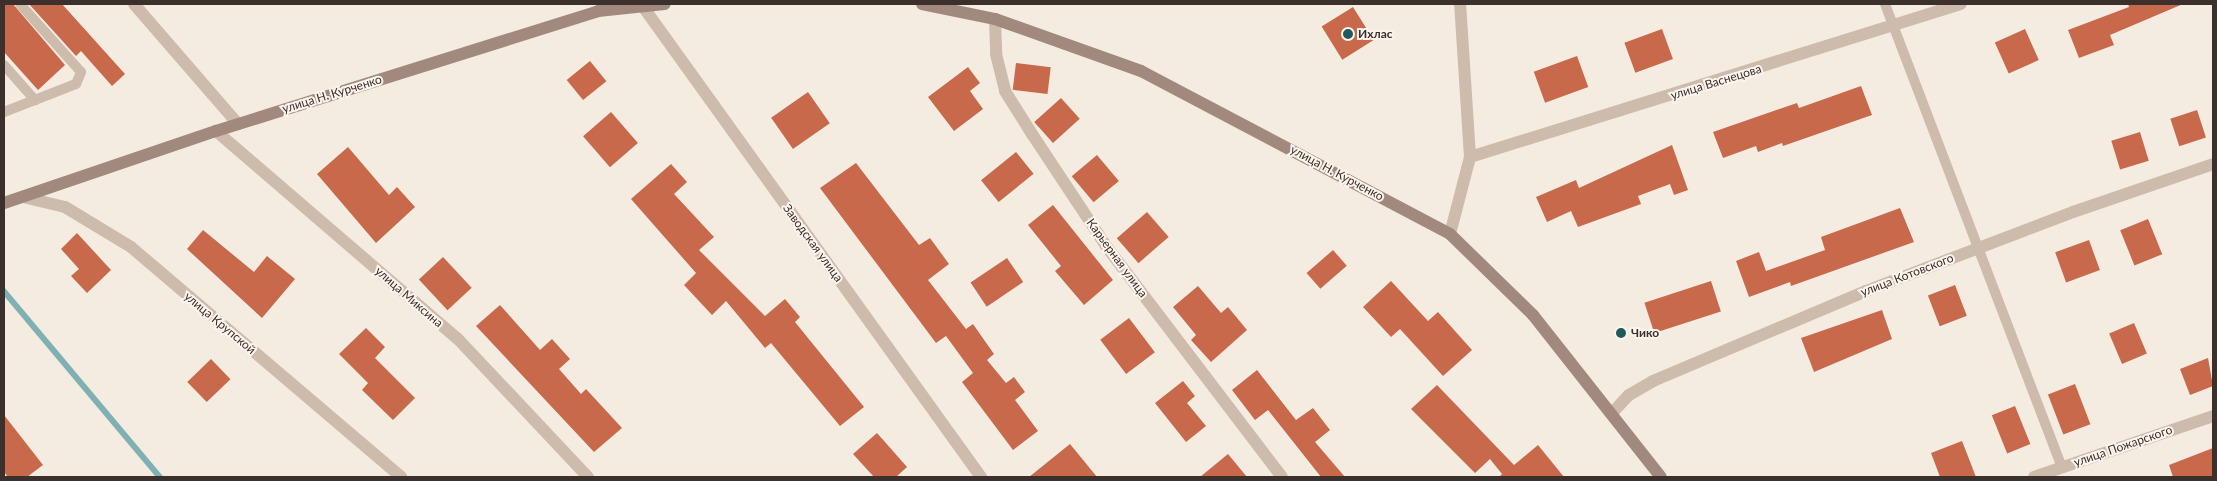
<!DOCTYPE html>
<meta charset="utf-8">
<style>
body{margin:0}
#map{position:relative;width:2217px;height:481px;overflow:hidden;background:#f4ebe1;font-family:Lato,sans-serif}
div>[style]{position:absolute}
[style*='--x']{left:calc(var(--x)*1px);top:calc(var(--y)*1px);width:calc(var(--w)*1px);rotate:calc(var(--a)*1deg)}
.stream>*{height:5.5px;margin:-2.75px;padding:0 2.75px;transform-origin:2.75px;border-radius:2.75px;background:#7fb0b2}
.building>*{inset:0;background:#c8694b;transform-origin:0 0}
.service>*{height:10px;margin:-5px;padding:0 5px;transform-origin:5px;border-radius:5px;background:#cdbbac}
.minor>*{height:12px;margin:-6px;padding:0 6px;transform-origin:6px;border-radius:6px;background:#cdbbac}
.secondary>*{height:12px;margin:-6px;padding:0 6px;transform-origin:6px;border-radius:6px;background:#a18a7d}
.dots>*{width:14px;height:14px;translate:-50% -50%;box-sizing:border-box;border:2px solid #fbf5ee;border-radius:50%}
span{translate:-50% -50%;white-space:nowrap;text-align:center;line-height:1.15;-webkit-text-stroke:4px #fbf5ee;paint-order:stroke}
.poi-label{font-size:12px;color:#3b302b;font-weight:700}
.left{translate:0 -50%;text-align:left}
.street-label{font-size:12px;color:#3b302b}
.frame{position:absolute;inset:0;border:5px solid #3b302b;pointer-events:none}
</style>
<div id="map">
<div class="stream">
<i style="--x:4;--y:291;--w:243;--a:50"></i>
</div>
<div class="building">
<i style="clip-path:polygon(4px 4px,13px 4px,65px 65px,38px 90px,4px 52px)"></i>
<i style="clip-path:polygon(29px 4px,62px 4px,125px 74px,112px 86px,81px 51px,76px 56px)"></i>
<i style="clip-path:polygon(2128px 4px,2183px 4px,2110px 35px,2114px 45px,2079px 58px,2068px 30px,2129px 7px)"></i>
<i style="left:1353px;top:7px;width:39px;height:37px;rotate:58deg"></i>
<i style="left:1662px;top:29px;width:32px;height:40px;rotate:70deg"></i>
<i style="left:2025px;top:29px;width:34px;height:33px;rotate:66deg"></i>
<i style="left:1577px;top:56px;width:33px;height:46px;rotate:70deg"></i>
<i style="left:590px;top:61px;width:26px;height:30px;rotate:51deg"></i>
<i style="left:1016px;top:63px;width:35px;height:27px;rotate:7deg"></i>
<i style="clip-path:polygon(968px 67px,980px 83px,970px 91px,983px 109px,954px 131px,928px 97px)"></i>
<i style="clip-path:polygon(1861px 86px,1872px 115px,1783px 146px,1782px 143px,1758px 152px,1756px 146px,1723px 158px,1713px 132px,1797px 103px,1799px 108px)"></i>
<i style="left:808px;top:92px;width:38px;height:45px;rotate:55deg"></i>
<i style="left:1061px;top:98px;width:28px;height:36px;rotate:48deg"></i>
<i style="left:2197px;top:110px;width:29px;height:28px;rotate:72deg"></i>
<i style="left:611px;top:112px;width:41px;height:37px;rotate:49deg"></i>
<i style="left:2140px;top:132px;width:30px;height:30px;rotate:73deg"></i>
<i style="clip-path:polygon(1672px 145px,1688px 190px,1674px 195px,1670px 184px,1638px 196px,1641px 204px,1578px 227px,1571px 211px,1547px 222px,1536px 197px,1576px 180px,1579px 188px)"></i>
<i style="clip-path:polygon(348px 147px,389px 195px,397px 187px,415px 207px,376px 243px,317px 174px)"></i>
<i style="left:1016px;top:152px;width:28px;height:45px;rotate:51deg"></i>
<i style="left:1097px;top:155px;width:34px;height:33px;rotate:50deg"></i>
<i style="clip-path:polygon(856px 163px,919px 245px,930px 238px,949px 264px,928px 280px,966px 329px,973px 324px,994px 354px,987px 360px,1006px 383px,1014px 377px,1025px 392px,1015px 400px,1038px 431px,1013px 450px,962px 382px,973px 373px,946px 336px,936px 343px,820px 188px)"></i>
<i style="clip-path:polygon(671px 164px,687px 182px,674px 194px,714px 237px,699px 250px,765px 316px,785px 299px,800px 317px,795px 322px,864px 407px,840px 426px,771px 343px,765px 348px,726px 301px,712px 315px,684px 285px,696px 273px,631px 199px)"></i>
<i style="clip-path:polygon(1053px 205px,1113px 280px,1084px 305px,1055px 271px,1061px 266px,1028px 225px)"></i>
<i style="clip-path:polygon(1900px 208px,1914px 242px,1791px 286px,1790px 282px,1749px 297px,1736px 261px,1759px 252px,1766px 271px,1825px 250px,1821px 237px)"></i>
<i style="left:1147px;top:212px;width:33px;height:40px;rotate:49deg"></i>
<i style="left:2148px;top:219px;width:38px;height:30px;rotate:68deg"></i>
<i style="clip-path:polygon(203px 230px,254px 272px,267px 256px,295px 279px,262px 318px,187px 249px)"></i>
<i style="clip-path:polygon(77px 233px,111px 270px,87px 293px,71px 276px,79px 269px,61px 249px)"></i>
<i style="left:2089px;top:240px;width:32px;height:36px;rotate:70deg"></i>
<i style="left:1333px;top:250px;width:21px;height:35px;rotate:49deg"></i>
<i style="left:443px;top:257px;width:42px;height:33px;rotate:47deg"></i>
<i style="left:1007px;top:258px;width:29px;height:44px;rotate:56deg"></i>
<i style="clip-path:polygon(1391px 281px,1428px 321px,1438px 312px,1472px 350px,1443px 376px,1400px 329px,1391px 337px,1363px 307px)"></i>
<i style="left:1711px;top:281px;width:32px;height:70px;rotate:72deg"></i>
<i style="left:1955px;top:285px;width:33px;height:29px;rotate:69deg"></i>
<i style="clip-path:polygon(1198px 286px,1221px 313px,1228px 307px,1247px 330px,1211px 362px,1191px 340px,1196px 335px,1173px 307px)"></i>
<i style="clip-path:polygon(500px 305px,540px 350px,552px 339px,570px 359px,559px 369px,581px 394px,586px 389px,622px 428px,594px 452px,476px 326px)"></i>
<i style="clip-path:polygon(1882px 310px,1892px 339px,1814px 372px,1801px 338px)"></i>
<i style="left:1129px;top:318px;width:43px;height:36px;rotate:53deg"></i>
<i style="left:2134px;top:323px;width:33px;height:27px;rotate:67deg"></i>
<i style="clip-path:polygon(366px 328px,385px 347px,375px 358px,415px 398px,393px 420px,362px 390px,368px 383px,339px 354px)"></i>
<i style="clip-path:polygon(2208px 358px,2213px 386px,2190px 395px,2180px 369px)"></i>
<i style="left:211px;top:359px;width:28px;height:33px;rotate:46deg"></i>
<i style="clip-path:polygon(1257px 370px,1296px 420px,1313px 408px,1330px 430px,1315px 442px,1345px 477px,1321px 477px,1268px 410px,1255px 420px,1232px 390px)"></i>
<i style="clip-path:polygon(1183px 381px,1195px 396px,1187px 403px,1206px 426px,1186px 442px,1155px 403px)"></i>
<i style="left:2075px;top:384px;width:43px;height:29px;rotate:69deg"></i>
<i style="clip-path:polygon(1437px 385px,1514px 465px,1538px 445px,1564px 477px,1499px 477px,1502px 474px,1490px 459px,1475px 473px,1411px 409px)"></i>
<i style="left:2015px;top:406px;width:41px;height:25px;rotate:68deg"></i>
<i style="clip-path:polygon(4px 415px,43px 465px,27px 477px,8px 477px,4px 472px)"></i>
<i style="clip-path:polygon(877px 433px,907px 467px,896px 477px,874px 477px,853px 454px)"></i>
<i style="clip-path:polygon(1962px 441px,1976px 477px,1940px 477px,1931px 453px)"></i>
<i style="clip-path:polygon(1070px 444px,1097px 477px,1029px 477px)"></i>
<i style="clip-path:polygon(2213px 448px,2213px 477px,2173px 477px,2169px 465px)"></i>
<i style="clip-path:polygon(1228px 454px,1247px 477px,1200px 477px)"></i>
</div>
<div class="service">
<i style="--x:1885;--y:4;--w:496;--a:69.1"></i>
<i style="--x:4;--y:65;--w:47;--a:48.5"></i>
<i style="--x:4;--y:112;--w:77;--a:-21.3"></i>
<i style="--x:76;--y:84;--w:13;--a:-67"></i>
<i style="--x:81;--y:72;--w:91;--a:-131.9"></i>
</div>
<div class="minor">
<i style="--x:134;--y:4;--w:159;--a:49.1"></i>
<i style="--x:644;--y:8;--w:578;--a:54.3"></i>
<i style="--x:995;--y:19;--w:35;--a:88"></i>
<i style="--x:996;--y:54;--w:38;--a:76"></i>
<i style="--x:1005;--y:91;--w:51;--a:57.9"></i>
<i style="--x:1032;--y:134;--w:134;--a:56.5"></i>
<i style="--x:1106;--y:246;--w:290;--a:52.7"></i>
<i style="--x:216;--y:131;--w:318;--a:40.7"></i>
<i style="--x:457;--y:338;--w:191;--a:46.7"></i>
<i style="--x:1470;--y:157;--w:514;--a:-17.31"></i>
<i style="--x:23;--y:197;--w:43;--a:13.4"></i>
<i style="--x:65;--y:207;--w:77;--a:31.2"></i>
<i style="--x:131;--y:247;--w:355;--a:40.4"></i>
<i style="--x:1450;--y:234;--w:80;--a:-75.4"></i>
<i style="--x:1470;--y:157;--w:153;--a:-93.7"></i>
<i style="--x:1613;--y:412;--w:23;--a:-47"></i>
<i style="--x:1629;--y:395;--w:28;--a:-30"></i>
<i style="--x:1653;--y:381;--w:231;--a:-22.9"></i>
<i style="--x:1866;--y:291;--w:222;--a:-20.9"></i>
<i style="--x:2073;--y:212;--w:148;--a:-18.9"></i>
<i style="--x:2034;--y:477;--w:189;--a:-18.8"></i>
</div>
<div class="secondary">
<i style="--x:922;--y:4;--w:75;--a:11.6"></i>
<i style="--x:995;--y:19;--w:155;--a:19.6"></i>
<i style="--x:1141;--y:71;--w:349;--a:27.8"></i>
<i style="--x:1450;--y:234;--w:116;--a:44.3"></i>
<i style="--x:1533;--y:315;--w:206;--a:51.7"></i>
<i style="--x:4;--y:203;--w:224;--a:-18.8"></i>
<i style="--x:216;--y:131;--w:400;--a:-17.4"></i>
<i style="--x:598;--y:11;--w:67;--a:-6"></i>
</div>
<div class="dots">
<i style="left:1348px;top:34px;background:#1f5a5e"></i>
<i style="left:1621px;top:333px;background:#1f5a5e"></i>
</div>
<div class="poi-label">
<span class="left" style="left:1358px;top:34px">Ихлас</span>
<span class="left" style="left:1631px;top:333px">Чико</span>
</div>
<div class="street-label">
<span style="left:1716px;top:82px;rotate:-17deg">улица Васнецова</span>
<span style="left:332px;top:94px;rotate:-17deg">улица Н. Курченко</span>
<span style="left:1337px;top:173px;rotate:28deg">улица Н. Курченко</span>
<span style="left:813px;top:243px;rotate:54deg">Заводская улица</span>
<span style="left:1117px;top:258px;rotate:54deg">Карьерная улица</span>
<span style="left:1907px;top:275px;rotate:-21deg">улица Котовского</span>
<span style="left:409px;top:297px;rotate:41deg">улица Миксина</span>
<span style="left:220px;top:323px;rotate:40deg">улица Крупской</span>
<span style="left:2123px;top:446px;rotate:-19deg">улица Пожарского</span>
</div>
<div class="frame"></div>
</div>
